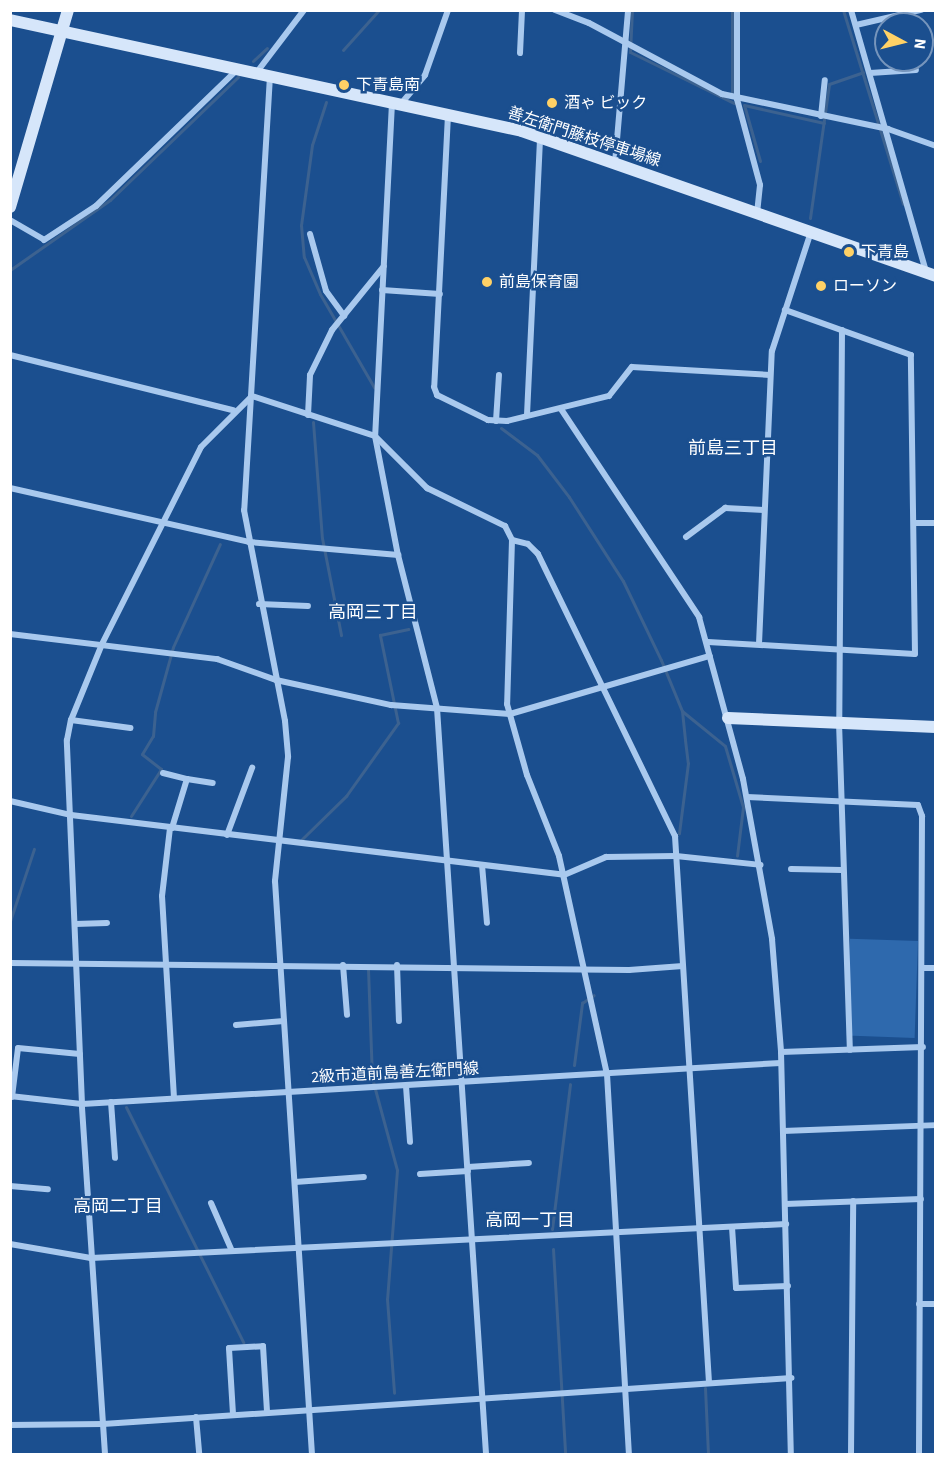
<!DOCTYPE html>
<meta charset="utf-8">
<style>
body{margin:0}
#map{position:relative;width:946px;height:1465px;overflow:hidden;background:#1b4f8f;font-family:"Source Sans 3","Noto Sans JP",sans-serif}
div>[style]{position:absolute}
[style*='--x']{left:calc(var(--x)*1px);top:calc(var(--y)*1px);width:calc(var(--w)*1px);rotate:calc(var(--a)*1deg)}
.green>*{inset:0;background:#2e69ad;transform-origin:0 0}
.stream>*{height:3px;margin:-1.5px;padding:0 1.5px;transform-origin:1.5px;border-radius:1.5px;background:#3c6290}
.street>*{height:6px;margin:-3px;padding:0 3px;transform-origin:3px;border-radius:3px;background:#a9c9ee}
.secondary>*{height:12px;margin:-6px;padding:0 6px;transform-origin:6px;border-radius:6px;background:#d6e6fa}
.dots>*{width:16px;height:16px;translate:-50% -50%;box-sizing:border-box;border:3px solid #1b4f8f;border-radius:50%}
span{translate:-50% -50%;white-space:nowrap;text-align:center;line-height:1.15;-webkit-text-stroke:5px #1b4f8f;paint-order:stroke}
.poi-label{font-size:16px;color:#fff}
.left{translate:0 -50%;text-align:left}
.street-label{font-size:16px;color:#fff}
.neighbourhood-label{font-size:18px;color:#fff}
.frame{position:absolute;inset:0;border:12px solid #fff;pointer-events:none}
.north{position:absolute;left:874px;top:12px;width:60px;height:60px;box-sizing:border-box;background:#1b4f8f;border:2px solid #7695bc;border-radius:50%;rotate:97deg;font-size:16px;font-weight:700;line-height:24px;text-align:center;color:#fff}
.north::after{content:'';display:block;margin:auto;width:21px;height:27px;background:#ffd166;clip-path:polygon(50% 0,100% 100%,50% 72%,0 100%)}
</style>
<div id="map">
<div class="green">
<i style="left:918px;top:941px;width:97px;height:68px;rotate:92deg"></i>
</div>
<div class="stream">
<i style="--x:632;--y:10;--w:42;--a:92.7"></i>
<i style="--x:630;--y:52;--w:116;--a:26.1"></i>
<i style="--x:843;--y:10;--w:203;--a:72.8"></i>
<i style="--x:343;--y:50;--w:54;--a:-48"></i>
<i style="--x:253;--y:61;--w:19;--a:-43"></i>
<i style="--x:732;--y:92;--w:82;--a:-90"></i>
<i style="--x:326;--y:102;--w:45;--a:108"></i>
<i style="--x:312;--y:145;--w:81;--a:97.8"></i>
<i style="--x:301;--y:225;--w:32;--a:85"></i>
<i style="--x:304;--y:257;--w:40;--a:66.6"></i>
<i style="--x:320;--y:294;--w:108;--a:59.9"></i>
<i style="--x:760;--y:161;--w:58;--a:-105.9"></i>
<i style="--x:744;--y:105;--w:82;--a:12.7"></i>
<i style="--x:810;--y:218;--w:135;--a:-81.9"></i>
<i style="--x:829;--y:84;--w:36;--a:-19"></i>
<i style="--x:10;--y:270;--w:122;--a:-35"></i>
<i style="--x:110;--y:200;--w:178;--a:-43.9"></i>
<i style="--x:313;--y:422;--w:116;--a:85.6"></i>
<i style="--x:322;--y:538;--w:99;--a:78.9"></i>
<i style="--x:501;--y:428;--w:45;--a:36.9"></i>
<i style="--x:537;--y:455;--w:53;--a:52.7"></i>
<i style="--x:569;--y:497;--w:100;--a:57.3"></i>
<i style="--x:623;--y:581;--w:88;--a:64.3"></i>
<i style="--x:661;--y:660;--w:55;--a:67.6"></i>
<i style="--x:682;--y:711;--w:29;--a:84"></i>
<i style="--x:685;--y:740;--w:23;--a:83"></i>
<i style="--x:688;--y:763;--w:71;--a:97.3"></i>
<i style="--x:682;--y:711;--w:55;--a:39.1"></i>
<i style="--x:725;--y:746;--w:64;--a:73.6"></i>
<i style="--x:743;--y:807;--w:49;--a:97"></i>
<i style="--x:131;--y:816;--w:56;--a:-57.4"></i>
<i style="--x:161;--y:769;--w:24;--a:-142"></i>
<i style="--x:142;--y:754;--w:21;--a:-59"></i>
<i style="--x:153;--y:736;--w:24;--a:-85"></i>
<i style="--x:155;--y:712;--w:67;--a:-74.5"></i>
<i style="--x:173;--y:647;--w:113;--a:-65.5"></i>
<i style="--x:302;--y:839;--w:62;--a:-44.3"></i>
<i style="--x:346;--y:796;--w:90;--a:-54.5"></i>
<i style="--x:398;--y:723;--w:90;--a:-101.6"></i>
<i style="--x:380;--y:635;--w:29;--a:-12"></i>
<i style="--x:10;--y:921;--w:76;--a:-71.6"></i>
<i style="--x:368;--y:969;--w:109;--a:87.9"></i>
<i style="--x:372;--y:1078;--w:95;--a:74.8"></i>
<i style="--x:397;--y:1170;--w:129;--a:94.4"></i>
<i style="--x:387;--y:1299;--w:94;--a:85.7"></i>
<i style="--x:574;--y:1065;--w:63;--a:-82.6"></i>
<i style="--x:582;--y:1003;--w:14;--a:-34"></i>
<i style="--x:126;--y:1107;--w:263;--a:63.5"></i>
<i style="--x:552;--y:1229;--w:146;--a:-82.9"></i>
<i style="--x:553;--y:1249;--w:205;--a:86.6"></i>
<i style="--x:705;--y:1388;--w:66;--a:87.4"></i>
</div>
<div class="street">
<i style="--x:555;--y:10;--w:36;--a:21"></i>
<i style="--x:589;--y:23;--w:151;--a:28.1"></i>
<i style="--x:722;--y:94;--w:170;--a:11.9"></i>
<i style="--x:888;--y:129;--w:51;--a:19.5"></i>
<i style="--x:737;--y:10;--w:89;--a:90"></i>
<i style="--x:737;--y:99;--w:89;--a:75"></i>
<i style="--x:760;--y:185;--w:28;--a:96"></i>
<i style="--x:851;--y:10;--w:273;--a:74"></i>
<i style="--x:856;--y:25;--w:67;--a:-13"></i>
<i style="--x:520;--y:53;--w:43;--a:-87.3"></i>
<i style="--x:257;--y:72;--w:78;--a:-52.8"></i>
<i style="--x:870;--y:73;--w:46;--a:-3.7"></i>
<i style="--x:270;--y:76;--w:435;--a:93.4"></i>
<i style="--x:244;--y:510;--w:215;--a:79"></i>
<i style="--x:285;--y:721;--w:36;--a:85"></i>
<i style="--x:288;--y:757;--w:125;--a:96"></i>
<i style="--x:275;--y:881;--w:574;--a:86.31"></i>
<i style="--x:392;--y:103;--w:333;--a:92.9"></i>
<i style="--x:375;--y:436;--w:121;--a:79.1"></i>
<i style="--x:398;--y:555;--w:158;--a:75.7"></i>
<i style="--x:437;--y:708;--w:748;--a:86.24"></i>
<i style="--x:400;--y:105;--w:39;--a:-50"></i>
<i style="--x:425;--y:75;--w:69;--a:-70.5"></i>
<i style="--x:448;--y:115;--w:272;--a:92.9"></i>
<i style="--x:434;--y:387;--w:9;--a:69"></i>
<i style="--x:437;--y:395;--w:57;--a:26.1"></i>
<i style="--x:488;--y:420;--w:19;--a:3"></i>
<i style="--x:507;--y:421;--w:105;--a:-13.8"></i>
<i style="--x:609;--y:396;--w:37;--a:-52"></i>
<i style="--x:632;--y:367;--w:138;--a:3.3"></i>
<i style="--x:821;--y:116;--w:36;--a:-84"></i>
<i style="--x:615;--y:163;--w:154;--a:-85.1"></i>
<i style="--x:10;--y:220;--w:39;--a:30"></i>
<i style="--x:44;--y:240;--w:62;--a:-33.2"></i>
<i style="--x:96;--y:206;--w:196;--a:-44"></i>
<i style="--x:310;--y:234;--w:59;--a:74.3"></i>
<i style="--x:326;--y:291;--w:31;--a:54"></i>
<i style="--x:382;--y:290;--w:58;--a:3.9"></i>
<i style="--x:842;--y:330;--w:392;--a:90.4"></i>
<i style="--x:839;--y:722;--w:328;--a:88.1"></i>
<i style="--x:10;--y:355;--w:230;--a:13.9"></i>
<i style="--x:561;--y:409;--w:250;--a:56.4"></i>
<i style="--x:699;--y:617;--w:168;--a:74.8"></i>
<i style="--x:743;--y:779;--w:163;--a:79.7"></i>
<i style="--x:772;--y:939;--w:113;--a:85.4"></i>
<i style="--x:781;--y:1052;--w:402;--a:88.6"></i>
<i style="--x:308;--y:415;--w:40;--a:-87.1"></i>
<i style="--x:310;--y:375;--w:50;--a:-63.9"></i>
<i style="--x:332;--y:330;--w:82;--a:-50.9"></i>
<i style="--x:527;--y:415;--w:278;--a:-87.3"></i>
<i style="--x:496;--y:421;--w:46;--a:-86.3"></i>
<i style="--x:10;--y:488;--w:245;--a:12.7"></i>
<i style="--x:249;--y:542;--w:150;--a:5"></i>
<i style="--x:916;--y:523;--w:20;--a:0"></i>
<i style="--x:686;--y:537;--w:49;--a:-36.6"></i>
<i style="--x:725;--y:508;--w:39;--a:3"></i>
<i style="--x:512;--y:540;--w:164;--a:91.7"></i>
<i style="--x:507;--y:704;--w:74;--a:74.3"></i>
<i style="--x:527;--y:775;--w:87;--a:68.4"></i>
<i style="--x:559;--y:856;--w:223;--a:77.6"></i>
<i style="--x:607;--y:1074;--w:381;--a:86.7"></i>
<i style="--x:259;--y:604;--w:49;--a:2.3"></i>
<i style="--x:10;--y:634;--w:209;--a:6.9"></i>
<i style="--x:217;--y:659;--w:63;--a:19.6"></i>
<i style="--x:276;--y:680;--w:118;--a:12.3"></i>
<i style="--x:391;--y:705;--w:119;--a:4.3"></i>
<i style="--x:510;--y:714;--w:208;--a:-16.2"></i>
<i style="--x:708;--y:642;--w:207;--a:3.3"></i>
<i style="--x:915;--y:654;--w:299;--a:-90.8"></i>
<i style="--x:911;--y:355;--w:134;--a:-160.3"></i>
<i style="--x:759;--y:644;--w:293;--a:-87.5"></i>
<i style="--x:772;--y:351;--w:125;--a:-71.9"></i>
<i style="--x:71;--y:720;--w:60;--a:7.7"></i>
<i style="--x:163;--y:773;--w:25;--a:14"></i>
<i style="--x:747;--y:797;--w:171;--a:2.7"></i>
<i style="--x:918;--y:805;--w:12;--a:70"></i>
<i style="--x:922;--y:816;--w:638;--a:90.27"></i>
<i style="--x:10;--y:801;--w:63;--a:12.9"></i>
<i style="--x:71;--y:815;--w:497;--a:6.9"></i>
<i style="--x:564;--y:875;--w:46;--a:-23.2"></i>
<i style="--x:606;--y:857;--w:70;--a:-0.8"></i>
<i style="--x:676;--y:856;--w:85;--a:6"></i>
<i style="--x:170;--y:828;--w:68;--a:96.7"></i>
<i style="--x:162;--y:896;--w:202;--a:86.6"></i>
<i style="--x:172;--y:828;--w:51;--a:-73"></i>
<i style="--x:187;--y:779;--w:26;--a:9"></i>
<i style="--x:227;--y:835;--w:72;--a:-69.5"></i>
<i style="--x:482;--y:865;--w:58;--a:85.1"></i>
<i style="--x:791;--y:869;--w:51;--a:1.1"></i>
<i style="--x:75;--y:924;--w:32;--a:-2"></i>
<i style="--x:10;--y:963;--w:619;--a:0.65"></i>
<i style="--x:629;--y:970;--w:54;--a:-4.2"></i>
<i style="--x:343;--y:965;--w:50;--a:85.4"></i>
<i style="--x:397;--y:965;--w:56;--a:88"></i>
<i style="--x:923;--y:968;--w:13;--a:0"></i>
<i style="--x:236;--y:1025;--w:48;--a:-4.8"></i>
<i style="--x:781;--y:1052;--w:142;--a:-2"></i>
<i style="--x:406;--y:1086;--w:56;--a:85.9"></i>
<i style="--x:10;--y:1096;--w:72;--a:6.3"></i>
<i style="--x:82;--y:1104;--w:700;--a:-3.36"></i>
<i style="--x:12;--y:1097;--w:49;--a:-83"></i>
<i style="--x:18;--y:1048;--w:62;--a:5.5"></i>
<i style="--x:111;--y:1102;--w:56;--a:85.9"></i>
<i style="--x:783;--y:1131;--w:153;--a:-2.2"></i>
<i style="--x:468;--y:1167;--w:61;--a:-3.8"></i>
<i style="--x:420;--y:1174;--w:48;--a:-3.6"></i>
<i style="--x:295;--y:1182;--w:69;--a:-4.1"></i>
<i style="--x:10;--y:1186;--w:38;--a:5"></i>
<i style="--x:211;--y:1203;--w:52;--a:66.4"></i>
<i style="--x:785;--y:1204;--w:136;--a:-2.1"></i>
<i style="--x:732;--y:1227;--w:61;--a:86.2"></i>
<i style="--x:736;--y:1288;--w:52;--a:-2.2"></i>
<i style="--x:10;--y:1244;--w:82;--a:9.8"></i>
<i style="--x:91;--y:1258;--w:696;--a:-2.8"></i>
<i style="--x:919;--y:1304;--w:17;--a:0"></i>
<i style="--x:233;--y:1414;--w:66;--a:-93.5"></i>
<i style="--x:229;--y:1348;--w:34;--a:-3"></i>
<i style="--x:263;--y:1346;--w:65;--a:86.5"></i>
<i style="--x:196;--y:1417;--w:37;--a:85"></i>
<i style="--x:10;--y:1425;--w:93;--a:-0.6"></i>
<i style="--x:103;--y:1424;--w:690;--a:-3.83"></i>
<i style="--x:105;--y:1454;--w:351;--a:-93.8"></i>
<i style="--x:82;--y:1104;--w:364;--a:-92.4"></i>
<i style="--x:67;--y:740;--w:20;--a:-79"></i>
<i style="--x:71;--y:720;--w:82;--a:-67.8"></i>
<i style="--x:102;--y:644;--w:220;--a:-63.3"></i>
<i style="--x:201;--y:447;--w:72;--a:-45"></i>
<i style="--x:252;--y:396;--w:129;--a:18"></i>
<i style="--x:375;--y:436;--w:74;--a:45"></i>
<i style="--x:427;--y:488;--w:87;--a:26"></i>
<i style="--x:505;--y:526;--w:16;--a:63"></i>
<i style="--x:512;--y:540;--w:16;--a:14"></i>
<i style="--x:528;--y:544;--w:14;--a:45"></i>
<i style="--x:538;--y:554;--w:314;--a:64.1"></i>
<i style="--x:675;--y:836;--w:548;--a:86.44"></i>
<i style="--x:851;--y:1454;--w:253;--a:-89.5"></i>
</div>
<div class="secondary">
<i style="--x:10;--y:20;--w:524;--a:12.23"></i>
<i style="--x:522;--y:131;--w:439;--a:19.3"></i>
<i style="--x:10;--y:207;--w:205;--a:-73.6"></i>
<i style="--x:728;--y:718;--w:208;--a:2.5"></i>
</div>
<div class="dots">
<i style="left:344px;top:85px;background:#ffd166"></i>
<i style="left:552px;top:103px;background:#ffd166"></i>
<i style="left:849px;top:252px;background:#ffd166"></i>
<i style="left:487px;top:282px;background:#ffd166"></i>
<i style="left:821px;top:286px;background:#ffd166"></i>
</div>
<div class="poi-label">
<span class="left" style="left:356px;top:85px">下青島南</span>
<span class="left" style="left:564px;top:103px">酒ゃ ビック</span>
<span class="left" style="left:861px;top:252px">下青島</span>
<span class="left" style="left:499px;top:282px">前島保育園</span>
<span class="left" style="left:833px;top:286px">ローソン</span>
</div>
<div class="street-label">
<span style="left:584px;top:137px;rotate:18deg">善左衛門藤枝停車場線</span>
<span style="left:395px;top:1073px;rotate:-3deg">2級市道前島善左衛門線</span>
</div>
<div class="neighbourhood-label">
<span style="left:733px;top:449px">前島三丁目</span>
<span style="left:373px;top:613px">高岡三丁目</span>
<span style="left:118px;top:1207px">高岡二丁目</span>
<span style="left:530px;top:1221px">高岡一丁目</span>
</div>
<div class="frame"></div>
<div class="north">N</div>
</div>
